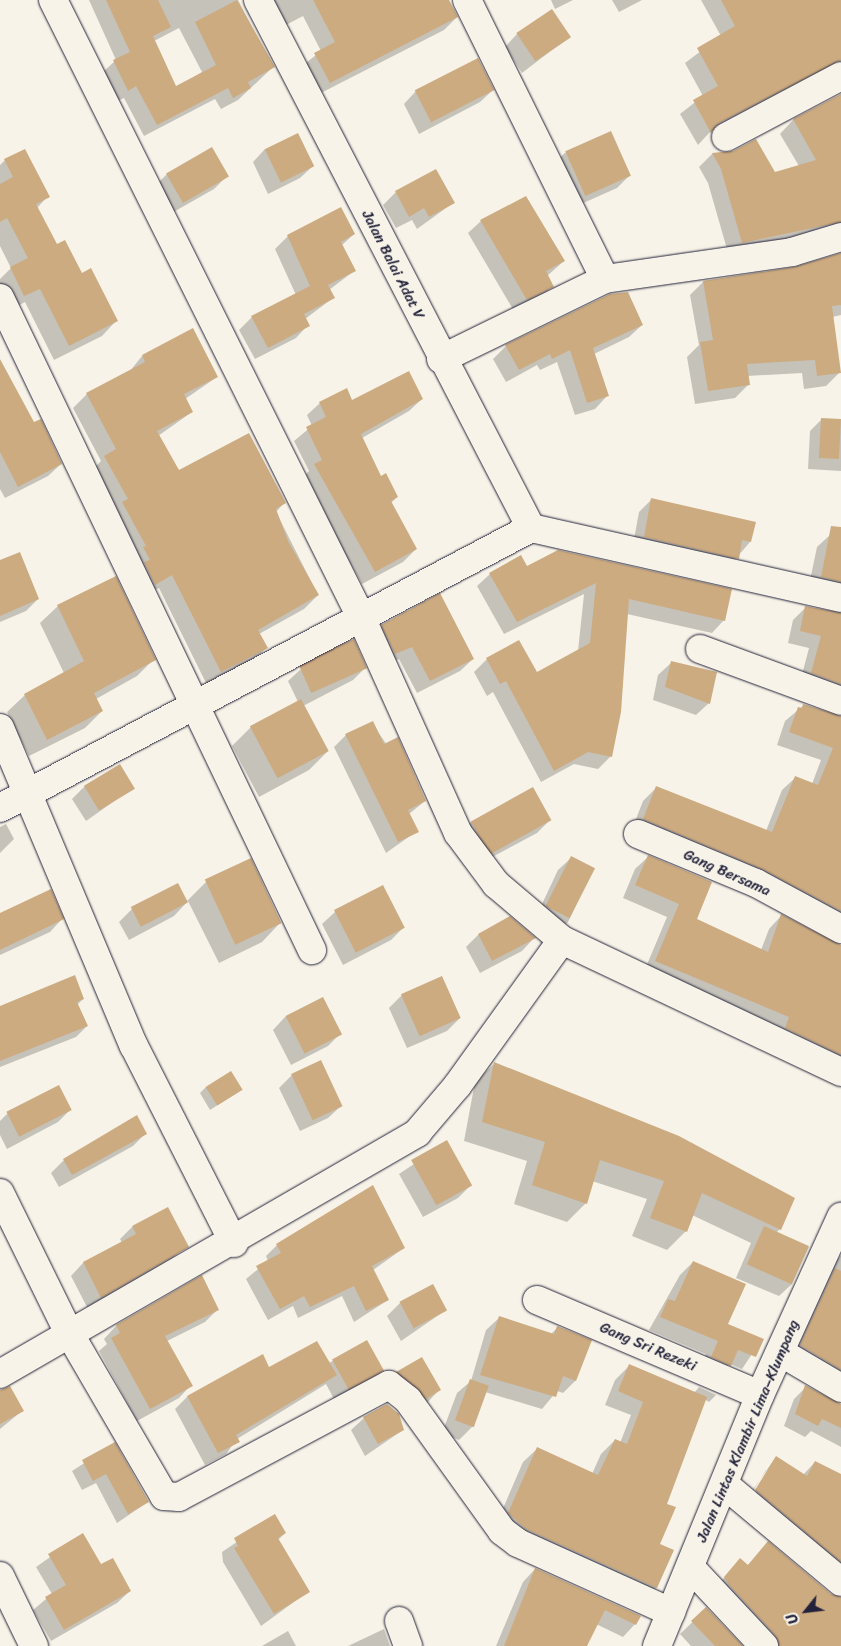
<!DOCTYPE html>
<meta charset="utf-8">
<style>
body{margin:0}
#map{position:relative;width:841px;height:1646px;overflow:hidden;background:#f7f3e8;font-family:Sriracha,sans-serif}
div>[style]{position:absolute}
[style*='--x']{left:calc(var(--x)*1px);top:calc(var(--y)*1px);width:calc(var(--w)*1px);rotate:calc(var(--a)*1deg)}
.shadow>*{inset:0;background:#0003}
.building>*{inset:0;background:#cdab80;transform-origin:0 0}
.roads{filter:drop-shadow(0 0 1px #22223b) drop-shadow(0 0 1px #22223b)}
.minor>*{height:28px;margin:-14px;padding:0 14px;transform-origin:14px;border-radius:14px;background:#f7f3e8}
.primary>*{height:28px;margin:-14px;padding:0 14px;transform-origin:14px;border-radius:14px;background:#f7f3e8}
span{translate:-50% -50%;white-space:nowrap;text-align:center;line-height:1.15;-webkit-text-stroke:4px #f7f3e8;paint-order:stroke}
.street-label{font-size:15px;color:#22223b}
.north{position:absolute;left:781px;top:1586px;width:50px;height:50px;-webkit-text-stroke:4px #f7f3e8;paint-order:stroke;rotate:241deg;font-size:14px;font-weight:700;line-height:20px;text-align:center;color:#22223b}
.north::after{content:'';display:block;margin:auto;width:18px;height:22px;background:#22223b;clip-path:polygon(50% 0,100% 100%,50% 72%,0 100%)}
</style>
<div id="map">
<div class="shadow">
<i style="clip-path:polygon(evenodd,89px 0,238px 0,273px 67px,238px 100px,221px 109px,215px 99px,144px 136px,124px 98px,115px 102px,102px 73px,116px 60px,89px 0,179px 28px,202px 72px,176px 88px,154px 41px,179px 28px)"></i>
<i style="clip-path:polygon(272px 0,448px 0,457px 17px,444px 30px,317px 95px,302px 66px,321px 51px,303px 16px,284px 26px)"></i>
<i style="clip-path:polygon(551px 0,573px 0,555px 9px)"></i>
<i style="clip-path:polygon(612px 0,642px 0,619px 12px)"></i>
<i style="clip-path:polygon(701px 0,841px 0,841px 74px,819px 75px,709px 133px,698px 145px,680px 114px,703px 96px,685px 63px,721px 36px)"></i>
<i style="clip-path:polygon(517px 34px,569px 37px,522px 73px,505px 47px)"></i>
<i style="clip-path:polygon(493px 90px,480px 102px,419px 134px,404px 104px,416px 91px)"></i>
<i style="clip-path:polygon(841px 95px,841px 231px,729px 256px,708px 183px,699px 167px,712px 154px,733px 152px,775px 173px,799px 166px,780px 134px,793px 120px)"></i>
<i style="clip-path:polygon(211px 149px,227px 176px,214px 189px,170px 214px,154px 187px,167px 174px)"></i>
<i style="clip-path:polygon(265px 149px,313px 166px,300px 178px,268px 194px,253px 162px)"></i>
<i style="clip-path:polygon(566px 152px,629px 176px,617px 188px,572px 208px,553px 164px)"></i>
<i style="clip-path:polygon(5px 160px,48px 196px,37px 208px,56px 246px,116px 321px,102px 336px,54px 360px,25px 302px,10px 310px,0 289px,0 279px,11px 268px,0 246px,0 165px)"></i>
<i style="clip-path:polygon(396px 192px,453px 203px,417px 229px,412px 220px,396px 228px,383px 205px)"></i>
<i style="clip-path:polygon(481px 221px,564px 261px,547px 276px,552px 286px,540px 299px,514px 311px,468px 233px)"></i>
<i style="clip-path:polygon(354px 234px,341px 246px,354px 271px,329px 290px,333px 298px,305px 319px,308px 325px,296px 338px,255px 359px,239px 330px,252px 317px,296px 295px,275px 249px,288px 236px)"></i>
<i style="clip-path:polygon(841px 269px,841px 315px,832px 317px,840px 372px,826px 386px,804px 389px,802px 373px,747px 376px,748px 385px,735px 398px,695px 404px,687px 357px,699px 345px,690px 295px,703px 282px)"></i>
<i style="clip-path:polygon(642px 325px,629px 337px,594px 354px,607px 396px,595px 409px,575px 415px,557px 362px,540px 370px,537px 365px,506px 382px,493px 359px,506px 346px)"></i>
<i style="clip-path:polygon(142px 356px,217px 377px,185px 399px,192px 412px,158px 436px,178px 472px,284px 503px,276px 512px,318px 595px,304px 609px,259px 634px,266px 648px,252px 662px,207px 685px,159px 588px,141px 597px,92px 470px,101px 461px,73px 408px,87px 394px,130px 371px)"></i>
<i style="clip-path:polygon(0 379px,61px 464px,48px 476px,5px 498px,0 489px)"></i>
<i style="clip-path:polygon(422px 399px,409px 411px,362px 438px,381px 478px,397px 497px,391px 503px,416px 549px,403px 562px,362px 584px,302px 478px,309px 471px,294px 441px,312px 426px,307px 415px,320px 403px)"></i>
<i style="clip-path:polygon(822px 419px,841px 420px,841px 471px,808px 469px,810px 431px)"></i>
<i style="clip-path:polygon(651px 500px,755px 523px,750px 542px,725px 571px,632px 550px,639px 512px)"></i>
<i style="clip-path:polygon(830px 535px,841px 537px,841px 598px,808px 590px,817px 547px)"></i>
<i style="clip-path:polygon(558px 552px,724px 620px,712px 633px,627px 614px,611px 756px,598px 769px,574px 764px,541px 782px,493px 692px,487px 696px,474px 672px,487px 659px,536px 673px,578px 651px,584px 594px,504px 634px,477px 586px,490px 574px,526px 568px)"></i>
<i style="clip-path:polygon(0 561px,38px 599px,26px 611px,0 622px)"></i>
<i style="clip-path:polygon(115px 578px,154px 659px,137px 676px,96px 699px,102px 711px,85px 728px,29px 756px,7px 712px,25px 695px,64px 673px,40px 623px,58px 606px)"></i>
<i style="clip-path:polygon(806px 607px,841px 612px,841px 708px,799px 686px,809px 648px,788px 643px,793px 620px)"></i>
<i style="clip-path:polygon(382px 626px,473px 659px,460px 671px,417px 693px,399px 659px,382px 666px,370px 638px)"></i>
<i style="clip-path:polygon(671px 663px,709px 703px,696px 715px,653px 700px,658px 675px)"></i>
<i style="clip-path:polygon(365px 668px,353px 680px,303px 706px,328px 751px,309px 770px,259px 797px,232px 746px,250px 728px,298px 702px,288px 681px,301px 669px)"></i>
<i style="clip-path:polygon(804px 705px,841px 717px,841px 934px,631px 832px,643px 801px,656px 788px,766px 831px,782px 790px,795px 778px,812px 784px,821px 760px,777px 745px,785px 721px)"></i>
<i style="clip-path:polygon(372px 723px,425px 801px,409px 814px,417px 831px,386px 853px,334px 747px,346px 735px)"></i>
<i style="clip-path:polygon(85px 786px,133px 788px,86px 821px,72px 799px)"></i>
<i style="clip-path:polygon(533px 789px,550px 820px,537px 833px,479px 864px,459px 835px,471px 822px)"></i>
<i style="clip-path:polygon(6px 824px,14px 839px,0 853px,0 827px)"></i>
<i style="clip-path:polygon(648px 857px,696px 920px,761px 950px,769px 929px,781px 916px,841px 946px,841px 1078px,643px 974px,667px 917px,623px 898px,635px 869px)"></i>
<i style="clip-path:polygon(571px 858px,593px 869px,568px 922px,556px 934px,535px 919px,558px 870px)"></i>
<i style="clip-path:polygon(206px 882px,280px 923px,262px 942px,219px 963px,188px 901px,174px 916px,129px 940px,119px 922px,132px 909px,186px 902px)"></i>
<i style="clip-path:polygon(335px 912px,404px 927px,391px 940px,343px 965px,322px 924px)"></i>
<i style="clip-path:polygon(0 915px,62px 919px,50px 932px,0 955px)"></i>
<i style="clip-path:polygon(478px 935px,534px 938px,522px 951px,480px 973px,466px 947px)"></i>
<i style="clip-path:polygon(402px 995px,460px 1018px,447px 1031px,407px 1048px,389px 1008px)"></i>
<i style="clip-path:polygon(323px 998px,341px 1033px,328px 1046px,291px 1065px,273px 1030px,285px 1017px)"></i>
<i style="clip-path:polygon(83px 999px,77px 1005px,87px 1026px,76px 1037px,0 1067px,0 1007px)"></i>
<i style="clip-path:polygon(494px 1064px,780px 1229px,776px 1233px,809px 1247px,792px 1284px,779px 1296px,736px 1278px,751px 1243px,692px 1215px,686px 1231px,667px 1250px,632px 1236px,647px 1199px,592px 1181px,586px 1203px,567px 1222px,514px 1204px,527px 1161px,464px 1141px,475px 1082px)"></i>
<i style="clip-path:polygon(292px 1075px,341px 1106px,328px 1118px,300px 1131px,279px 1088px)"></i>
<i style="clip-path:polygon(206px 1087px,241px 1090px,210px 1110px,200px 1093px)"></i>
<i style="clip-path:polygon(71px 1109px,58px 1122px,7px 1149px,0 1135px,0 1121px,8px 1113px)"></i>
<i style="clip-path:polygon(145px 1134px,133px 1146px,59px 1187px,51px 1173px,64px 1160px)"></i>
<i style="clip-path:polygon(447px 1142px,471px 1185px,458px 1198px,423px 1217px,399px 1174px)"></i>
<i style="clip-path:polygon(372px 1187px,404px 1248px,373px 1270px,388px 1300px,354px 1322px,342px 1296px,298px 1318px,293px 1306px,268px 1320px,246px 1279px,268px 1261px,266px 1256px,277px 1245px)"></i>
<i style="clip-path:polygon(132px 1227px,186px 1244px,174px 1257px,88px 1309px,71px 1276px,83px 1263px,122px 1243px,120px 1239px)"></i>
<i style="clip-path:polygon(841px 1255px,841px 1391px,789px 1357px,827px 1273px)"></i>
<i style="clip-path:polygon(693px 1262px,726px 1324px,762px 1339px,742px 1369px,730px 1364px,717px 1377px,699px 1370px,706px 1354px,649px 1330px,680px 1275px)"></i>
<i style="clip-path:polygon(202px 1277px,218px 1309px,205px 1322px,167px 1341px,191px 1385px,179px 1398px,137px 1421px,99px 1351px,107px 1344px,104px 1339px,116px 1326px)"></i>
<i style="clip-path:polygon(400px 1303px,446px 1310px,401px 1341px,387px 1316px)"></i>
<i style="clip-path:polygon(499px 1318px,551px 1334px,558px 1327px,590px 1341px,575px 1381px,563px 1393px,557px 1391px,542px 1409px,485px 1392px,472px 1427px,459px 1440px,442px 1433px,457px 1393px,471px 1381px,486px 1330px)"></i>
<i style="clip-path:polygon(367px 1342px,382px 1371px,369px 1383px,335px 1401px,326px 1384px,237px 1439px,226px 1454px,205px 1465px,175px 1409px,187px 1397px,269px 1369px,329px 1363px)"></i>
<i style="clip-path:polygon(629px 1366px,694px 1393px,699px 1387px,716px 1395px,709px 1402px,704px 1399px,666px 1504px,658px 1544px,673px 1551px,656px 1588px,642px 1601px,495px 1527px,523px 1462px,537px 1449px,592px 1474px,601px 1454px,615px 1440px,620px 1443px,631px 1415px,605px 1405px,615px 1380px)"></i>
<i style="clip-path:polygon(397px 1373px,439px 1390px,427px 1403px,385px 1385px)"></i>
<i style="clip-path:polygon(806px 1387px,841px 1405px,841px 1447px,811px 1431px,805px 1437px,784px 1426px,794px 1399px)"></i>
<i style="clip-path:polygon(0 1391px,22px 1411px,0 1429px)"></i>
<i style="clip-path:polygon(364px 1418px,403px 1430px,365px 1456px,351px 1430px)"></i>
<i style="clip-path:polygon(114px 1444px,148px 1502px,117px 1523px,96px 1483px,82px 1490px,72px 1471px)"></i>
<i style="clip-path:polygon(evenodd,776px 1457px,803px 1475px,815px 1462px,841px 1476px,841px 1588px,744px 1502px,776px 1457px,766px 1470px,769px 1470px,753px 1496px,751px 1494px,766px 1470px)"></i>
<i style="clip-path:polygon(275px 1516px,285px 1533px,278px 1540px,309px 1591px,261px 1626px,223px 1562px,222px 1552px)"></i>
<i style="clip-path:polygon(83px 1534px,101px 1566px,130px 1591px,117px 1603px,51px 1641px,33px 1610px,52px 1594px,36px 1567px)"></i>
<i style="clip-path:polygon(768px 1543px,831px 1595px,841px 1597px,841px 1646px,762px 1646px,713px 1590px,740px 1560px,747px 1566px)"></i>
<i style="clip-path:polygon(535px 1569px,635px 1624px,623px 1637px,596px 1624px,586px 1646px,496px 1646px,523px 1582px)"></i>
<i style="clip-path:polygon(706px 1609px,743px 1646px,691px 1646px,680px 1634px)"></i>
<i style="clip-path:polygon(384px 1629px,390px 1646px,348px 1646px)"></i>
<i style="clip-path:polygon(288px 1631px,296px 1646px,262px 1646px)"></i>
</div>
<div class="building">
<i style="clip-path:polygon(106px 0,158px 0,171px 27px,153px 36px,176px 86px,216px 65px,195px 22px,237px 0,275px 67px,248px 82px,251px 88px,233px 98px,228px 88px,157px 125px,136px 86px,128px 91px,113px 60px,130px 52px)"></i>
<i style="clip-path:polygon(313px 0,449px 0,458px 17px,330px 83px,314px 53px,335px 42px)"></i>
<i style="clip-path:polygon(721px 0,841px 0,841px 60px,719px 123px,711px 133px,693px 100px,718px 86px,697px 48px,735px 26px)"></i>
<i style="left:552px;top:9px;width:34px;height:43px;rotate:56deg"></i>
<i style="left:478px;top:58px;width:36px;height:71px;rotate:63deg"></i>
<i style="clip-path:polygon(841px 94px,841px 222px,742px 243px,721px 169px,712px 153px,733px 151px,756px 139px,775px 172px,816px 160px,793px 119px)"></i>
<i style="left:611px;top:131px;width:49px;height:50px;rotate:66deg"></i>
<i style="left:298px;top:133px;width:37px;height:37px;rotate:64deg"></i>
<i style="left:212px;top:147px;width:34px;height:53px;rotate:60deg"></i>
<i style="clip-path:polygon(25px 149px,50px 197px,36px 204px,57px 244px,65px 240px,82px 273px,91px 268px,118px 321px,69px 346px,40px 289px,24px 296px,10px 267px,28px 258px,7px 218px,0 222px,0 184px,13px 177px,4px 159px)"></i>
<i style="clip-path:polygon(436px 169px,455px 203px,429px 217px,424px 208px,409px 217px,395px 191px)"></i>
<i style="clip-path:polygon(526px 196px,565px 261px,546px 271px,554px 287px,527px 300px,480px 220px)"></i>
<i style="clip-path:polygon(341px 207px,355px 234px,341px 242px,356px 271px,328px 285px,335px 298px,304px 314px,310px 326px,268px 348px,251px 316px,310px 286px,287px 235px)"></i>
<i style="clip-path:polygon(841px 253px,841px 305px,832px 306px,841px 373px,817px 376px,815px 360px,747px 364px,750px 385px,708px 391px,700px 342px,713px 340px,703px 281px,794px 267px)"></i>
<i style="clip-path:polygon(628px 292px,643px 325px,593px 348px,609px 396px,587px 403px,570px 350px,552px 359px,550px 354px,519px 370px,505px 345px,610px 294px)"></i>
<i style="clip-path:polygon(193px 328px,218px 377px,184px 394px,193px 412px,157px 431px,179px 470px,249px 433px,286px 503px,276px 509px,288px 541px,319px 595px,258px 630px,268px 648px,221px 672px,172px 575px,155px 585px,144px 562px,150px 560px,143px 547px,146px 546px,122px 502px,128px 499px,104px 456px,116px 449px,86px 393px,145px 362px,142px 355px)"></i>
<i style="clip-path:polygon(0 359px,34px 422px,41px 419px,62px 464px,18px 487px,0 452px)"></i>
<i style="clip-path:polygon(409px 371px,423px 399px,361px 434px,381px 476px,386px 473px,398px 497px,391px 501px,417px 549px,375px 572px,314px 464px,322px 460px,306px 427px,326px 417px,319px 402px,347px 388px,352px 400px)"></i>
<i style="left:821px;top:418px;width:20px;height:40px;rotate:3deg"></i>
<i style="clip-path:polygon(651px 498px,756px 522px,751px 542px,742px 540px,739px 559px,644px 537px)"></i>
<i style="clip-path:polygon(831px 526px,841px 527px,841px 582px,821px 577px)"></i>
<i style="clip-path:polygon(558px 550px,732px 589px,725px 621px,629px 599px,621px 712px,612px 757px,588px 752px,554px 771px,506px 681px,500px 684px,486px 658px,519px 640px,537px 672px,590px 643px,596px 583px,517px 622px,489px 573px,521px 555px,527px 566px)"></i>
<i style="clip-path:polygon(20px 552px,39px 599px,0 616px,0 560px)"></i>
<i style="clip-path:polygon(116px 576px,156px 660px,94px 693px,103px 711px,47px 740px,24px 694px,84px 661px,57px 605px)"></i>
<i style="clip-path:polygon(440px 593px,474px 659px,430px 681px,412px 647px,395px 654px,381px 625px)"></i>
<i style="clip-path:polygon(805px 606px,841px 613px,841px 684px,811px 673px,821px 636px,800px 631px)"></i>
<i style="left:354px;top:639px;width:32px;height:61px;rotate:66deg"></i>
<i style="clip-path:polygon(671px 661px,717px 672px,710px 704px,665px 687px)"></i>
<i style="left:301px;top:699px;width:59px;height:58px;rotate:62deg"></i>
<i style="clip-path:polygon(803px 704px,841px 716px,841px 911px,762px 869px,643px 819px,656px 786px,772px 832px,795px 776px,818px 785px,833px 748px,789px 732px,798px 707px,802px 708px)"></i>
<i style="clip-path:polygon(373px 721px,384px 744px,398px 737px,426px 801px,408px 810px,419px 832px,398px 842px,345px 734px)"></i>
<i style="left:120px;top:764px;width:29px;height:42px;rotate:59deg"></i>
<i style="left:533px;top:787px;width:38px;height:71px;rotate:61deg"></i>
<i style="clip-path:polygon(648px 855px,712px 882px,697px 919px,768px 952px,781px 914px,841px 945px,841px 1055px,785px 1028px,789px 1017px,655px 961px,679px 904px,635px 885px)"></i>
<i style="left:571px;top:856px;width:27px;height:56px;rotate:27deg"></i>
<i style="left:251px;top:858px;width:72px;height:51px;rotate:65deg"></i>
<i style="left:178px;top:883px;width:22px;height:53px;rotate:63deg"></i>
<i style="left:383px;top:885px;width:48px;height:55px;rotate:63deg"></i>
<i style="clip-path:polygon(51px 889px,64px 919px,0 950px,0 913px)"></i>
<i style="clip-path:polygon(510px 916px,536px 938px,492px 961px,478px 934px)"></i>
<i style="clip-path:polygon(75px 975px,84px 999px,77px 1002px,88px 1026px,0 1061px,0 1006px)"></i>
<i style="left:442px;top:976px;width:46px;height:45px;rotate:66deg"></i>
<i style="left:323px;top:997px;width:42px;height:42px;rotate:63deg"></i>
<i style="left:321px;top:1060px;width:51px;height:33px;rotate:65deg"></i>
<i style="clip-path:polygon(494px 1062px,679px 1136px,795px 1198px,781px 1230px,702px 1193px,687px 1232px,650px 1218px,664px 1181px,600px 1160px,587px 1204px,532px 1185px,545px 1142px,482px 1122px)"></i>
<i style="left:231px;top:1071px;width:22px;height:30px;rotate:58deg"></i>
<i style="left:59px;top:1085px;width:28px;height:59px;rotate:63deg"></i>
<i style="clip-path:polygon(137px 1115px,147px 1134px,72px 1175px,63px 1159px)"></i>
<i style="left:447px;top:1140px;width:52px;height:41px;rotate:61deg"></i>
<i style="clip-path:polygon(373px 1185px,405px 1248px,372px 1266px,389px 1300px,366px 1311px,354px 1286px,310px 1307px,304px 1296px,280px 1309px,256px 1266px,281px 1253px,276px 1244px)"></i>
<i style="clip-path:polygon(168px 1207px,189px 1247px,101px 1298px,83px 1262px,136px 1234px,132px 1226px)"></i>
<i style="left:764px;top:1226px;width:49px;height:42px;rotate:24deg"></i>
<i style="clip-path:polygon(693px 1261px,746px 1284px,728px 1324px,764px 1339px,756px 1357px,738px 1350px,731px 1366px,711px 1357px,718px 1341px,660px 1317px,668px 1299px,675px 1301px)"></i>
<i style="clip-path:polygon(835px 1268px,841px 1271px,841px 1370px,800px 1345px)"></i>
<i style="clip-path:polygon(202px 1275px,219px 1310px,165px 1336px,193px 1386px,150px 1409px,111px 1338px,120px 1333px,116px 1325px)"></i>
<i style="left:433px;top:1284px;width:30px;height:38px;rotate:62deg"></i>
<i style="clip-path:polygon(499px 1316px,554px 1334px,557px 1326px,592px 1340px,576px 1381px,563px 1376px,556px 1397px,480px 1375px)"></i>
<i style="left:367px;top:1340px;width:35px;height:40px;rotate:61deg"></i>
<i style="clip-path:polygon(317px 1341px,337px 1375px,236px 1435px,240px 1442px,218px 1453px,187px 1396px,263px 1354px,269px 1367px)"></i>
<i style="clip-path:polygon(422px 1357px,441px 1390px,426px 1399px,396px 1372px)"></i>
<i style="clip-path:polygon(629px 1364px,707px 1397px,667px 1504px,676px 1507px,660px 1544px,674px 1550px,657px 1588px,526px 1529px,508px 1513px,537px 1447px,598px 1475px,615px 1439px,627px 1444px,643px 1402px,618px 1391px)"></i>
<i style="left:470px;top:1379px;width:20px;height:44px;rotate:20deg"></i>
<i style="clip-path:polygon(805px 1385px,841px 1404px,841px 1428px,822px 1419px,818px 1426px,795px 1414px)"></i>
<i style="clip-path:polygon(10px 1386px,24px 1411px,0 1424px,0 1390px)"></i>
<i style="clip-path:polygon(387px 1404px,399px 1414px,404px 1430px,378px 1444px,363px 1417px)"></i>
<i style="clip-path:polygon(115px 1442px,149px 1502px,128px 1514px,106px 1474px,93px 1481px,82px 1460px)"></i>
<i style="clip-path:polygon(776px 1456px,807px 1476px,815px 1461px,841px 1474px,841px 1562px,755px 1490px)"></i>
<i style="clip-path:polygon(275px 1514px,286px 1533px,278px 1538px,310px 1592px,274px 1614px,234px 1548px,238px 1546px,234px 1538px)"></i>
<i style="clip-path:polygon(83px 1533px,101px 1564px,113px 1558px,131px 1591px,64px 1630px,45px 1597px,66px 1585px,48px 1554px)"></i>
<i style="clip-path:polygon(768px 1541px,831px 1594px,841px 1597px,841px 1646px,779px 1646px,775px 1635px,729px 1585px,724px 1577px,740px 1558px,748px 1565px)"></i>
<i style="clip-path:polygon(535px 1568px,641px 1616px,636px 1625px,605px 1610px,587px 1646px,504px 1646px)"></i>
<i style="clip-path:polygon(706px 1607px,743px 1646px,715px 1646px,691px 1621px)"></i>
</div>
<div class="roads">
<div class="minor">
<i style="--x:53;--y:0;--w:687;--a:63.47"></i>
<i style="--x:360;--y:615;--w:239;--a:65.8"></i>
<i style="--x:458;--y:833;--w:64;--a:53.3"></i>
<i style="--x:496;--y:884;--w:87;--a:40.3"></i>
<i style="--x:562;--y:940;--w:309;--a:25.3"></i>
<i style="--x:258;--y:0;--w:594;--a:62.66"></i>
<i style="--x:467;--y:0;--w:311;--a:63.7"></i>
<i style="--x:726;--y:137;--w:130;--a:-27.9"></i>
<i style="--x:0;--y:298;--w:723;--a:64.43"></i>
<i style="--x:441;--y:359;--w:182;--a:-26"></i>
<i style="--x:605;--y:279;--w:189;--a:-8.2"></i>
<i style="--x:792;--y:252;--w:51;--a:-17"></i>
<i style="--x:700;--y:649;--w:150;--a:20.2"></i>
<i style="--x:0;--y:728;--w:345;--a:67.2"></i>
<i style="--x:134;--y:1046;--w:221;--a:63.1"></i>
<i style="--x:0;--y:808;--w:600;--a:-27.8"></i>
<i style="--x:531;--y:528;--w:318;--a:12.7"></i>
<i style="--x:638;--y:834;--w:128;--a:22.6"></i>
<i style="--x:756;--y:883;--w:97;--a:28.4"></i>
<i style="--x:0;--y:1193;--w:154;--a:63.8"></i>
<i style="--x:68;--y:1331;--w:191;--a:59.8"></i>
<i style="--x:164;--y:1496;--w:15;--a:4"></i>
<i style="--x:179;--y:1497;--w:238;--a:-28.1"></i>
<i style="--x:389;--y:1385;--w:24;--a:38"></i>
<i style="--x:408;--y:1400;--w:161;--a:54.3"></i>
<i style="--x:502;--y:1531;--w:20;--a:37"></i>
<i style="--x:518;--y:1543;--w:168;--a:24.3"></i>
<i style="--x:537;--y:1300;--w:242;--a:23.1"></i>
<i style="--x:780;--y:1352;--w:71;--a:30.5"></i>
<i style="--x:0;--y:1374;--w:482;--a:-30"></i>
<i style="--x:417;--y:1133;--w:62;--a:-49.6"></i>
<i style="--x:457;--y:1086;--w:180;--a:-54.3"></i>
<i style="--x:725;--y:1485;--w:151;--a:39.9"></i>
<i style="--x:691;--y:1568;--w:107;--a:46.9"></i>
<i style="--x:0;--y:1576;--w:78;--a:64.1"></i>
<i style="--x:399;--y:1621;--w:27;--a:70"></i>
</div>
<div class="primary">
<i style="--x:657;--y:1646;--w:271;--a:-67.7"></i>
<i style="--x:760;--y:1395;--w:196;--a:-65.5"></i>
</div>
</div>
<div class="street-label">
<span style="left:393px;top:265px;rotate:63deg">Jalan Balai Adat V</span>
<span style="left:727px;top:873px;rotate:24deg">Gang Bersama</span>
<span style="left:648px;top:1347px;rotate:23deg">Gang Sri Rezeki</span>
<span style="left:748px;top:1431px;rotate:-67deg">Jalan Lintas Klambir Lima–Klumpang</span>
</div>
<div class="north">U</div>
</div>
